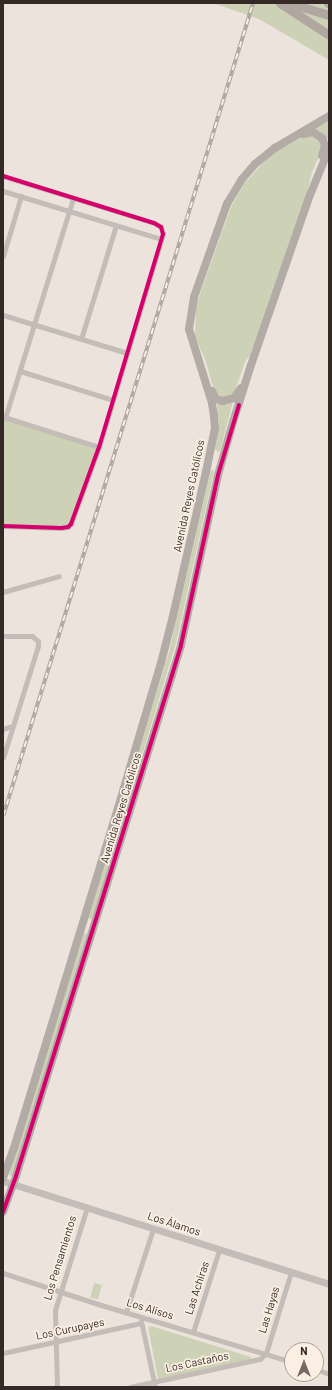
<!DOCTYPE html>
<meta charset="utf-8">
<style>
body{margin:0}
#map{position:relative;width:332px;height:1390px;overflow:hidden;background:#ece4dc;font-family:Barlow,sans-serif}
div>[style]{position:absolute}
[style*='--x']{left:calc(var(--x)*1px);top:calc(var(--y)*1px);width:calc(var(--w)*1px);rotate:calc(var(--a)*1deg)}
.green>*{inset:0;background:#cdd1b6;transform-origin:0 0}
.minor>*{height:5px;margin:-2.5px;padding:0 2.5px;transform-origin:2.5px;border-radius:2.5px;background:#c4bcb6}
.tertiary>*{height:7px;margin:-3.5px;padding:0 3.5px;transform-origin:3.5px;border-radius:3.5px;background:#c4bcb6}
.primary>*{height:8px;margin:-4px;padding:0 4px;transform-origin:4px;border-radius:4px;background:#b3aba5}
.trunk>*{height:9px;margin:-4.5px;padding:0 4.5px;transform-origin:4.5px;border-radius:4.5px;background:#afa7a0}
.rail>*{height:3.5px;margin-top:-1.75px;transform-origin:0;background:repeating-linear-gradient(90deg,#faefe2 0 6px,#aca5a0 0 12px);box-sizing:border-box;border-block:1px solid #aca5a0}
.cycleway>*{height:4px;margin:-2px;padding:0 2px;transform-origin:2px;border-radius:2px;background:#d6006c}
span{translate:-50% -50%;white-space:nowrap;text-align:center;line-height:1.15;-webkit-text-stroke:3.5px #faefe2;paint-order:stroke}
.street-label{font-size:11px;color:#342925}
.frame{position:absolute;inset:0;border:4px solid #342925;pointer-events:none}
.north{position:absolute;left:284px;top:1342px;width:40px;height:40px;box-sizing:border-box;background:#faefe2;border:1px solid #aba096;border-radius:50%;rotate:0deg;font-size:11px;font-weight:700;line-height:16px;text-align:center;color:#342925}
.north::after{content:'';display:block;margin:auto;width:14px;height:18px;background:#746a65;clip-path:polygon(50% 0,100% 100%,50% 72%,0 100%)}
</style>
<div id="map">
<div class="green">
<i style="clip-path:polygon(213px 3px,329px 3px,329px 60px,259px 19px)"></i>
<i style="clip-path:polygon(329px 121px,329px 138px,326px 140px,313px 129px)"></i>
<i style="clip-path:polygon(306px 135px,310px 135px,320px 140px,322px 150px,312px 172px,307px 193px,250px 355px,245px 362px,234px 394px,223px 399px,215px 394px,205px 359px,195px 337px,196px 305px,231px 207px,244px 184px,270px 155px)"></i>
<i style="clip-path:polygon(233px 401px,220px 451px,218px 452px,215px 449px,219px 425px,217px 403px)"></i>
<i style="clip-path:polygon(3px 417px,99px 447px,68px 527px,3px 525px)"></i>
<i style="clip-path:polygon(211px 470px,214px 471px,176px 643px,137px 772px,133px 770px,168px 656px)"></i>
<i style="clip-path:polygon(128px 790px,131px 791px,92px 920px,88px 918px)"></i>
<i style="clip-path:polygon(84px 933px,87px 934px,12px 1176px,9px 1175px,10px 1170px)"></i>
<i style="left:94px;top:1283px;width:8px;height:15px;rotate:14deg"></i>
<i style="clip-path:polygon(151px 1326px,251px 1357px,250px 1362px,158px 1379px,148px 1327px)"></i>
</div>
<div class="minor">
<i style="--x:3;--y:176;--w:158;--a:17.3"></i>
<i style="--x:154;--y:223;--w:8;--a:30"></i>
<i style="--x:161;--y:227;--w:7;--a:74"></i>
<i style="--x:163;--y:234;--w:222;--a:106.7"></i>
<i style="--x:99;--y:447;--w:82;--a:110"></i>
<i style="--x:71;--y:524;--w:4;--a:135"></i>
<i style="--x:68;--y:527;--w:7;--a:172"></i>
<i style="--x:61;--y:528;--w:58;--a:-178"></i>
<i style="--x:3;--y:191;--w:165;--a:16.9"></i>
<i style="--x:3;--y:256;--w:63;--a:-73.3"></i>
<i style="--x:3;--y:315;--w:130;--a:17"></i>
<i style="--x:81;--y:339;--w:119;--a:-72.9"></i>
<i style="--x:20;--y:371;--w:97;--a:17.3"></i>
<i style="--x:4;--y:417;--w:100;--a:17.5"></i>
<i style="--x:5;--y:418;--w:230;--a:-72.8"></i>
<i style="--x:3;--y:592;--w:58;--a:-15.9"></i>
<i style="--x:3;--y:636;--w:29;--a:0"></i>
<i style="--x:32;--y:636;--w:8;--a:40"></i>
<i style="--x:38;--y:641;--w:5;--a:90"></i>
<i style="--x:38;--y:646;--w:117;--a:107.4"></i>
<i style="--x:3;--y:729;--w:9;--a:-18"></i>
<i style="--x:3;--y:1273;--w:103;--a:18.1"></i>
<i style="--x:101;--y:1305;--w:199;--a:16.6"></i>
<i style="--x:126;--y:1312;--w:87;--a:-72"></i>
<i style="--x:141;--y:1321;--w:67;--a:78"></i>
<i style="--x:193;--y:1332;--w:86;--a:-72.4"></i>
<i style="--x:3;--y:1353;--w:141;--a:-12.3"></i>
<i style="--x:316;--y:1369;--w:14;--a:21"></i>
<i style="--x:57;--y:1387;--w:77;--a:-91.5"></i>
<i style="--x:55;--y:1310;--w:108;--a:-72.7"></i>
<i style="--x:130;--y:1387;--w:133;--a:-12.2"></i>
<i style="--x:260;--y:1359;--w:8;--a:-45"></i>
<i style="--x:266;--y:1353;--w:85;--a:-72.8"></i>
</div>
<div class="tertiary">
<i style="--x:3;--y:1181;--w:342;--a:17.5"></i>
</div>
<div class="primary">
<i style="--x:303;--y:134;--w:10;--a:-11"></i>
<i style="--x:313;--y:132;--w:11;--a:34"></i>
<i style="--x:322;--y:138;--w:9;--a:69"></i>
<i style="--x:325;--y:146;--w:10;--a:107"></i>
<i style="--x:212;--y:391;--w:9;--a:63"></i>
<i style="--x:216;--y:399;--w:7;--a:16"></i>
<i style="--x:223;--y:401;--w:11;--a:-15"></i>
<i style="--x:234;--y:398;--w:12;--a:-55"></i>
<i style="--x:3;--y:1178;--w:32;--a:-70"></i>
<i style="--x:14;--y:1148;--w:373;--a:-73"></i>
<i style="--x:123;--y:791;--w:134;--a:-73.5"></i>
<i style="--x:161;--y:663;--w:49;--a:-75.7"></i>
<i style="--x:173;--y:616;--w:148;--a:-77.1"></i>
<i style="--x:206;--y:472;--w:45;--a:-78.4"></i>
<i style="--x:215;--y:428;--w:12;--a:-95"></i>
<i style="--x:214;--y:416;--w:13;--a:-99"></i>
<i style="--x:212;--y:403;--w:77;--a:-107.3"></i>
<i style="--x:189;--y:329;--w:32;--a:-81"></i>
<i style="--x:194;--y:297;--w:99;--a:-70.5"></i>
<i style="--x:227;--y:204;--w:29;--a:-59"></i>
<i style="--x:242;--y:179;--w:20;--a:-49"></i>
<i style="--x:255;--y:164;--w:26;--a:-39"></i>
<i style="--x:275;--y:148;--w:63;--a:-30.7"></i>
<i style="--x:3;--y:1212;--w:38;--a:-70"></i>
<i style="--x:16;--y:1176;--w:525;--a:-72.7"></i>
<i style="--x:172;--y:675;--w:31;--a:-73"></i>
<i style="--x:181;--y:645;--w:174;--a:-77.7"></i>
<i style="--x:218;--y:475;--w:55;--a:-74.2"></i>
<i style="--x:233;--y:422;--w:60;--a:-72.5"></i>
<i style="--x:251;--y:365;--w:180;--a:-70.9"></i>
<i style="--x:310;--y:195;--w:50;--a:-67.6"></i>
</div>
<div class="trunk">
<i style="--x:280;--y:3;--w:59;--a:33.1"></i>
<i style="--x:289;--y:3;--w:42;--a:16.7"></i>
<i style="--x:328;--y:3;--w:1;--a:0"></i>
</div>
<div class="rail">
<i style="--x:3;--y:816;--w:851;--a:-72.91"></i>
</div>
<div class="cycleway">
<i style="--x:3;--y:176;--w:158;--a:17.3"></i>
<i style="--x:154;--y:223;--w:8;--a:30"></i>
<i style="--x:161;--y:227;--w:7;--a:74"></i>
<i style="--x:163;--y:234;--w:222;--a:106.7"></i>
<i style="--x:99;--y:447;--w:82;--a:110"></i>
<i style="--x:71;--y:524;--w:4;--a:135"></i>
<i style="--x:68;--y:527;--w:7;--a:172"></i>
<i style="--x:61;--y:528;--w:58;--a:-178"></i>
<i style="--x:3;--y:1212;--w:38;--a:-70"></i>
<i style="--x:16;--y:1176;--w:525;--a:-72.7"></i>
<i style="--x:172;--y:675;--w:31;--a:-73"></i>
<i style="--x:181;--y:645;--w:174;--a:-77.7"></i>
<i style="--x:218;--y:475;--w:73;--a:-73.3"></i>
</div>
<div class="street-label">
<span style="left:189px;top:496px;rotate:-78deg">Avenida Reyes Católicos</span>
<span style="left:121px;top:808px;rotate:-73deg">Avenida Reyes Católicos</span>
<span style="left:174px;top:1224px;rotate:18deg">Los Álamos</span>
<span style="left:60px;top:1258px;rotate:-73deg">Los Pensamientos</span>
<span style="left:197px;top:1288px;rotate:-72deg">Las Achiras</span>
<span style="left:150px;top:1309px;rotate:17deg">Los Alisos</span>
<span style="left:269px;top:1310px;rotate:-73deg">Las Hayas</span>
<span style="left:70px;top:1329px;rotate:-12deg">Los Curupayes</span>
<span style="left:197px;top:1362px;rotate:-12deg">Los Castaños</span>
</div>
<div class="frame"></div>
<div class="north">N</div>
</div>
